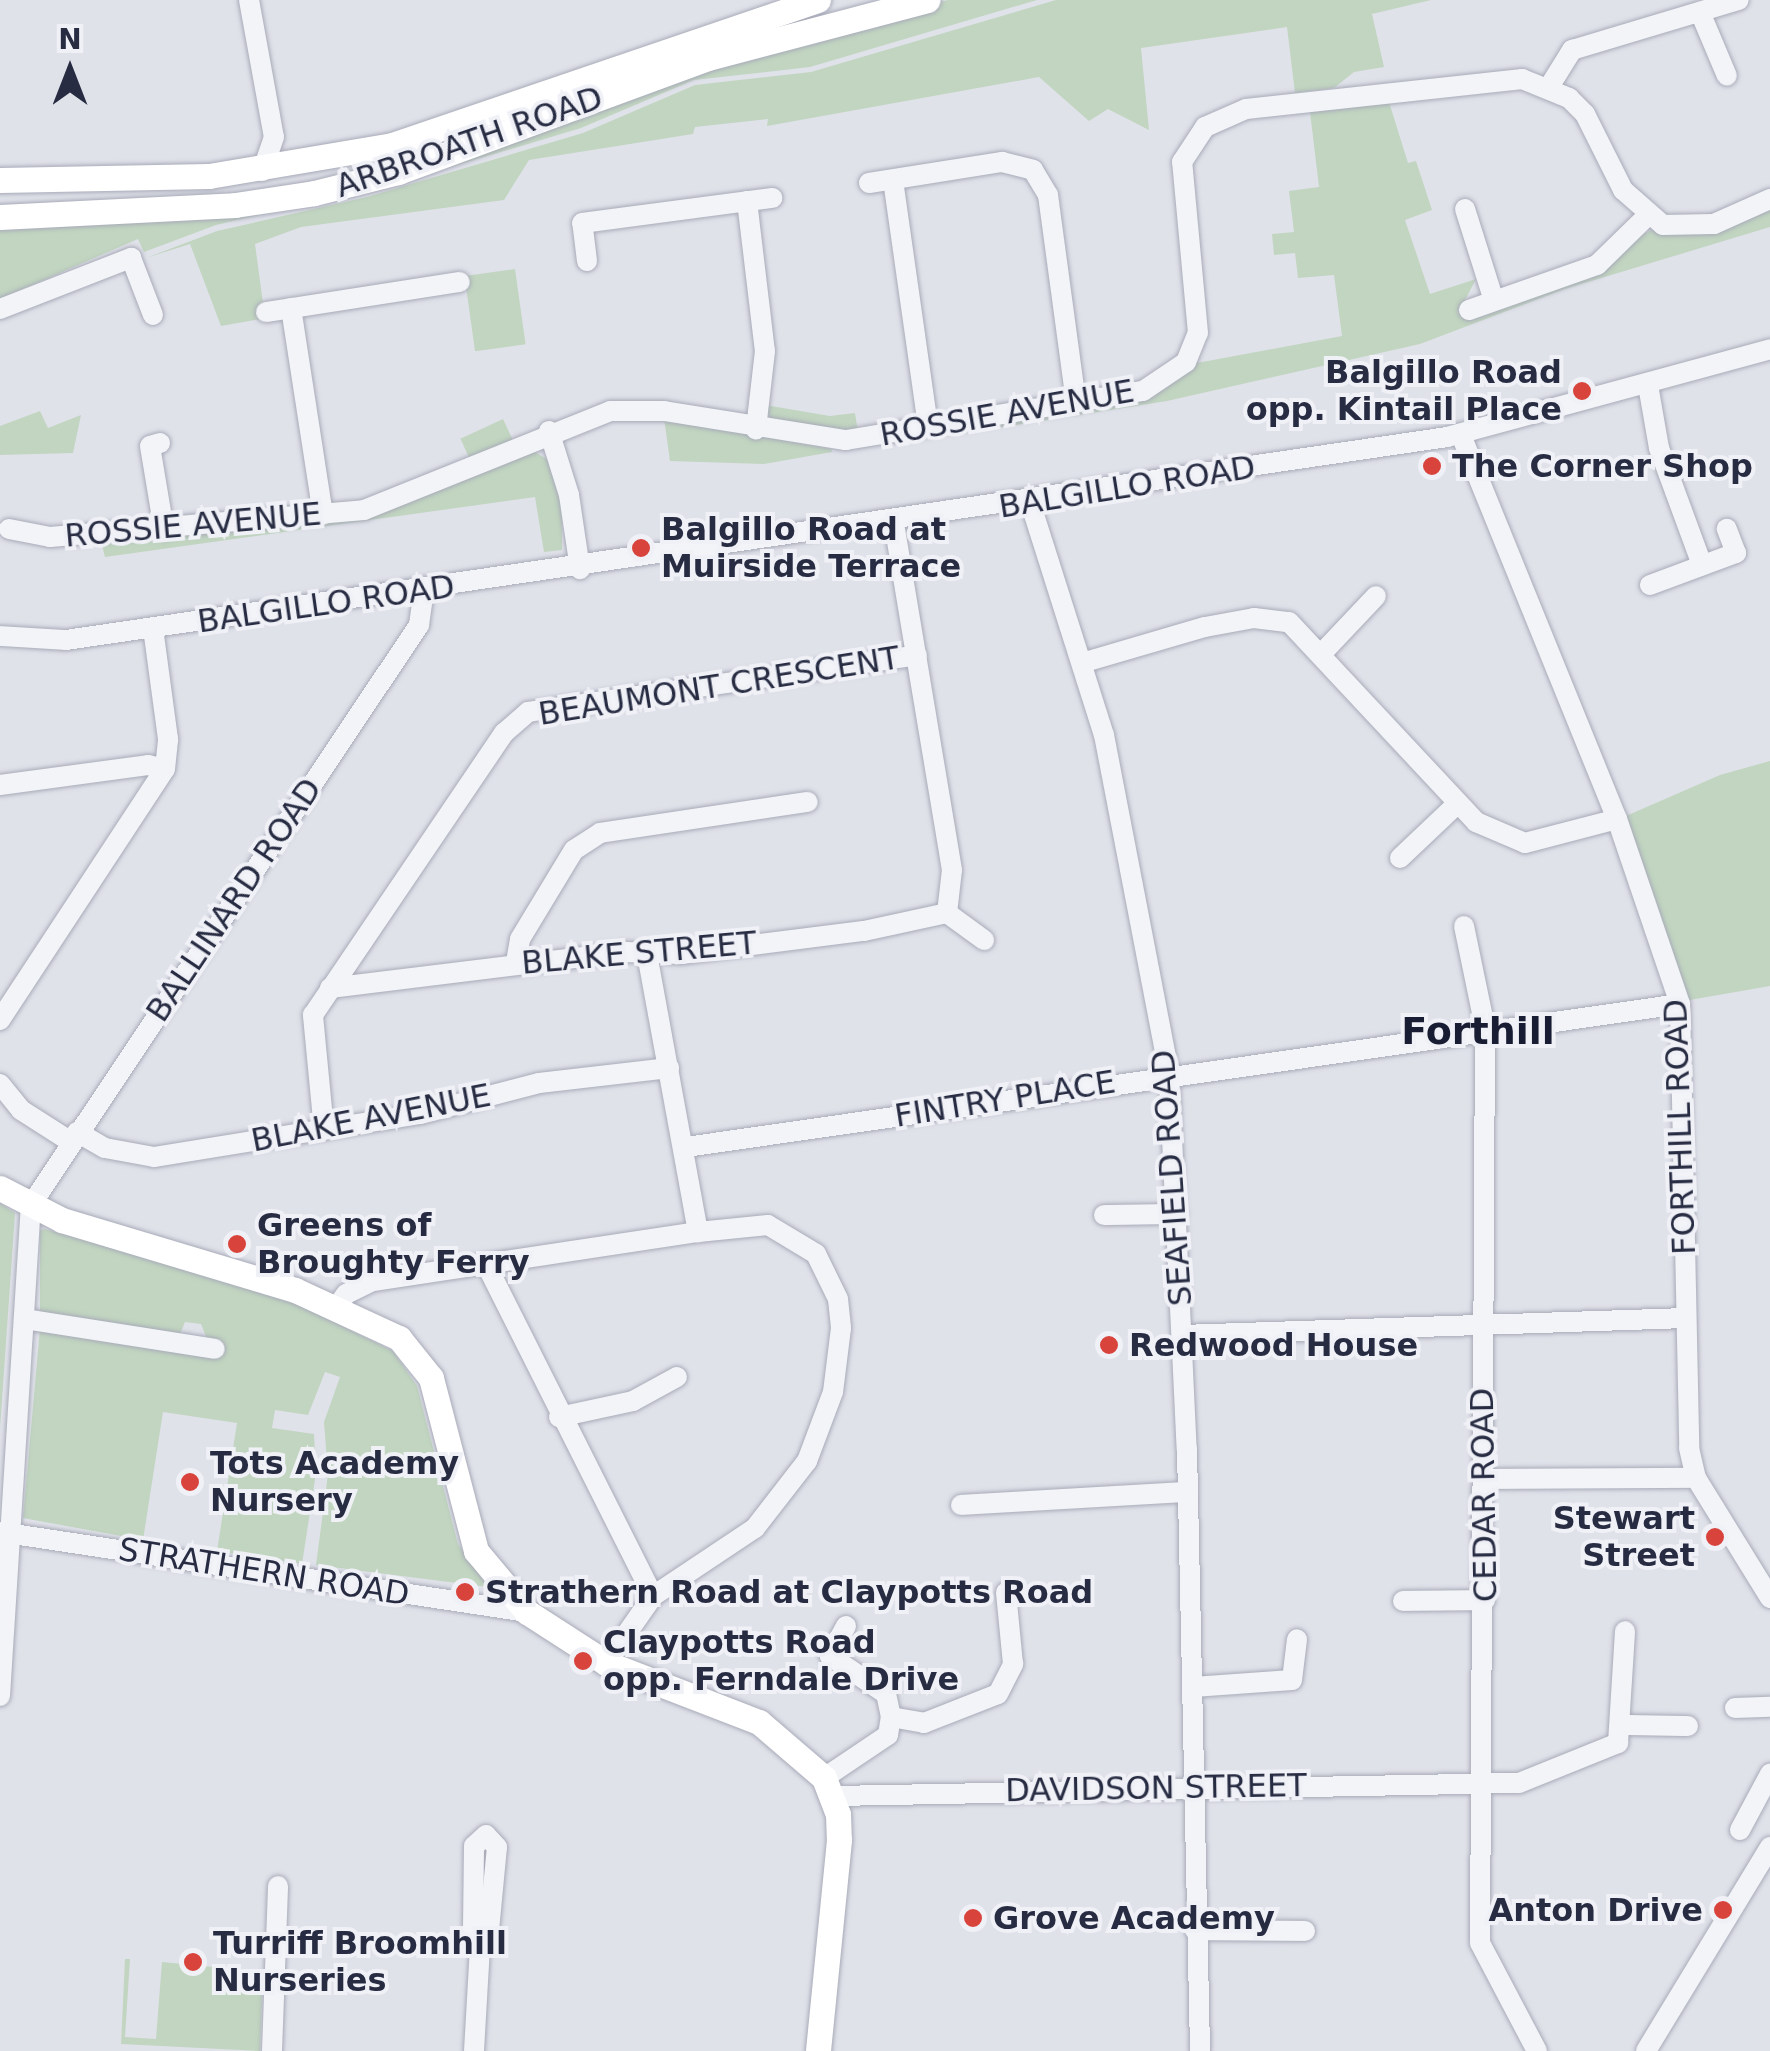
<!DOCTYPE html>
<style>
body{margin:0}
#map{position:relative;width:1770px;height:2051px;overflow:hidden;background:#e0e2ea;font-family:"DejaVu Sans",sans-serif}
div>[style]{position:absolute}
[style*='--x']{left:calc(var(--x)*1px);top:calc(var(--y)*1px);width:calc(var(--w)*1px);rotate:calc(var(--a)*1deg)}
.green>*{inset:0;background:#c1d5c0;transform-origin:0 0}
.roads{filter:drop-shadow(0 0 2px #a8abb8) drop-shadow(0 0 2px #a8abb8)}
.minor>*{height:20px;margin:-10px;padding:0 10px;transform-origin:10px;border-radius:10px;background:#f3f4f8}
.major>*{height:25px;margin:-12.5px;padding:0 12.5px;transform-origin:12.5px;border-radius:12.5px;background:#fff}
.dots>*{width:28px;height:28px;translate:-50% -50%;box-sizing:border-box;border:5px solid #f0f1f7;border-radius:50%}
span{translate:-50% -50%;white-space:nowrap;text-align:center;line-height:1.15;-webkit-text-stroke:8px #f0f1f7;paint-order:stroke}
.street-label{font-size:32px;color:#272c43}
.poi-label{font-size:32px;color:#272c43;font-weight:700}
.right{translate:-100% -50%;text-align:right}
.left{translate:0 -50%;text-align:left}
.quarter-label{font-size:38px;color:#191d33;font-weight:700}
.north{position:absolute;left:20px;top:20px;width:100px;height:100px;-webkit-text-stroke:8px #f0f1f7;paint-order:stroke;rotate:0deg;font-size:28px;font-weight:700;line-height:40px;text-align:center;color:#272c43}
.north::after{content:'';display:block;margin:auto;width:35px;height:45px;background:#272c43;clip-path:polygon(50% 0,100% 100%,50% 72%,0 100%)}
</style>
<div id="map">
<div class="green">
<i style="clip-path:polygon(948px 0,1037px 0,810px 67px,694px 80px,581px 128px,401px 182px,216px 225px,144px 252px,138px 239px,0 299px,0 225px,239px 213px,851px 23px)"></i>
<i style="clip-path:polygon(1056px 0,1431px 0,1372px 14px,1384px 67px,1354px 72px,1334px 88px,1295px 93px,1287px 27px,1141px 48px,1149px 130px,1108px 109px,1089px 121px,1039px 77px,767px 126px,768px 119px,695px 127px,693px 134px,529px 160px,504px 200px,301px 227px,255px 244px,265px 318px,221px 326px,190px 244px,146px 258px,217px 231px,367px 197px,583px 133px,695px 85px,811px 72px)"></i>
<i style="clip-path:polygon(1389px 102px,1408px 163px,1416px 161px,1432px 210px,1405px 220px,1430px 294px,1476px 279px,1465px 300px,1470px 315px,1652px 230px,1710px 233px,1770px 206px,1770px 227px,1565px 289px,1420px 344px,1167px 401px,929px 439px,928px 433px,1149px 396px,1197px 363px,1342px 336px,1334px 275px,1298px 278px,1295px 253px,1274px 255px,1272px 234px,1294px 232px,1289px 191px,1319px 187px,1310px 112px)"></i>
<i style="left:515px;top:269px;width:76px;height:51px;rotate:82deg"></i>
<i style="clip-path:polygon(765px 405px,830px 416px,855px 413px,858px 432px,773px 425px)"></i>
<i style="clip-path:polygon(40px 411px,48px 428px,81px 415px,73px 453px,0 455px,0 426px)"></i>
<i style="clip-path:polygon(664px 418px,831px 449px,832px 452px,764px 464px,670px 461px)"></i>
<i style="left:503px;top:419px;width:26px;height:47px;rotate:65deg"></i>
<i style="clip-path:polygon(533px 451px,547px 459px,562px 505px,562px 550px,544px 552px,535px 497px,105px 557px,101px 541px,238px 532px,387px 510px)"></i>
<i style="clip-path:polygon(1770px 761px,1770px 986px,1684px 1001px,1626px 816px,1720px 775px)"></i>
<i style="clip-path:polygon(0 1203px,15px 1213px,0 1428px)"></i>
<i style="clip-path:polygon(45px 1229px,286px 1299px,393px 1351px,417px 1386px,458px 1544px,488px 1587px,316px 1565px,328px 1474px,324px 1422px,340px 1377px,325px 1372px,308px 1415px,275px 1410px,272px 1428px,314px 1434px,316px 1473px,302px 1564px,217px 1551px,237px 1423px,163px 1412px,143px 1540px,23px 1518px,40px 1329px,207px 1339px,201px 1324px,185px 1322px,180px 1334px,40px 1312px,40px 1230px)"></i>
<i style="clip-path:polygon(125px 1959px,130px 1959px,125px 2037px,156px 2039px,162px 1962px,263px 1972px,260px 2051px,121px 2044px)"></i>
</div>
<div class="roads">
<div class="minor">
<i style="--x:249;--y:0;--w:139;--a:79.7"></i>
<i style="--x:274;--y:137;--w:36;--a:109"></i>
<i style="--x:1700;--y:12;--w:69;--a:67.1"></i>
<i style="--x:1549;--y:87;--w:44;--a:-58.1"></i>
<i style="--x:1572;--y:50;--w:174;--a:-16.7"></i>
<i style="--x:893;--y:180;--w:249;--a:81.9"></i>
<i style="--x:869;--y:183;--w:135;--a:-9"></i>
<i style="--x:1002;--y:162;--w:32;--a:14"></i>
<i style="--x:1033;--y:170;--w:29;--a:59"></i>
<i style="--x:1048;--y:195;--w:210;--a:82.3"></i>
<i style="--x:747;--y:201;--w:151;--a:83.2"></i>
<i style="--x:765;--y:351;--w:79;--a:96.6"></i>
<i style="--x:1465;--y:209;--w:96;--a:72.5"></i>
<i style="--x:587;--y:261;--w:38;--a:-97"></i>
<i style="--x:582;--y:223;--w:192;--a:-7.5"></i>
<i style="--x:291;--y:308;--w:209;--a:81.2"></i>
<i style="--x:0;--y:309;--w:141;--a:-21.3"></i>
<i style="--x:131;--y:258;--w:61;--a:68.9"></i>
<i style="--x:1469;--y:310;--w:136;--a:-19.4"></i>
<i style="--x:1597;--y:265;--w:70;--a:-44.4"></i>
<i style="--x:266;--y:312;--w:196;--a:-8.8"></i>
<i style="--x:1648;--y:385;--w:64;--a:80.1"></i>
<i style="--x:1659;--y:448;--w:125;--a:69.8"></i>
<i style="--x:549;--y:431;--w:67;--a:72.6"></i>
<i style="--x:569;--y:495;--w:75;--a:81.5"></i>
<i style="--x:1461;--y:435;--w:414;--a:67.9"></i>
<i style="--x:1617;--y:819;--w:195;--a:71.2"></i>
<i style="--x:1680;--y:1004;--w:444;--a:88.8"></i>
<i style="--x:1689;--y:1448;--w:31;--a:77"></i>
<i style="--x:1696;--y:1478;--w:141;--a:58.3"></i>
<i style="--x:160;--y:443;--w:10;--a:163"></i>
<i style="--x:150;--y:446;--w:85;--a:80.5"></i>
<i style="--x:1030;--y:502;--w:244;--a:72.4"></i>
<i style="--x:1104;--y:735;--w:345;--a:79.1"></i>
<i style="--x:1169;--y:1074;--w:375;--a:87.3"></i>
<i style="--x:1187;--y:1449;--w:602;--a:88.76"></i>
<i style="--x:9;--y:529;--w:42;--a:11"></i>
<i style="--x:50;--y:537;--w:315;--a:-4.9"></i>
<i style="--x:364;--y:510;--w:265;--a:-21.9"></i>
<i style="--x:610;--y:411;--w:54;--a:0"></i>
<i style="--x:664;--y:411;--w:184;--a:9.1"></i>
<i style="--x:846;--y:440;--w:301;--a:-9.4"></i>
<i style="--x:1143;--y:391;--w:52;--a:-34"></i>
<i style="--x:1186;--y:362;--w:31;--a:-68"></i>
<i style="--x:1198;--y:333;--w:172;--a:-95.3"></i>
<i style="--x:1182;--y:162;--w:42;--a:-56.7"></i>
<i style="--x:1205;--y:127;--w:45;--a:-23.7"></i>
<i style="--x:1246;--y:109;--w:278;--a:-6.2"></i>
<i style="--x:1522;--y:79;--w:51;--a:22"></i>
<i style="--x:1569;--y:98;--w:23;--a:45"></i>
<i style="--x:1585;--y:114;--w:85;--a:63.4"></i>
<i style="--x:1623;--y:190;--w:53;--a:41.2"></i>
<i style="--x:1663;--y:225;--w:51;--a:-1.1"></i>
<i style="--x:1714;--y:224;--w:61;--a:-24.1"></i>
<i style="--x:1650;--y:585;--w:92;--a:-20.4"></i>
<i style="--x:1736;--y:553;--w:26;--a:-111"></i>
<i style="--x:0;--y:636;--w:66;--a:3.5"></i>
<i style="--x:66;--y:640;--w:1396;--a:-8.36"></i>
<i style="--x:1447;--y:437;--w:335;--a:-15.2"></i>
<i style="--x:1323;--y:652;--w:77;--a:-46.6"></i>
<i style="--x:1085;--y:662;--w:125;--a:-16.3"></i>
<i style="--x:1205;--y:627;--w:50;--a:-10.4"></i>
<i style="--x:1254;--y:618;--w:35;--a:7"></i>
<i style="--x:1289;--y:622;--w:274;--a:46.9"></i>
<i style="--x:1476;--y:822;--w:53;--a:23.2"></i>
<i style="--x:1525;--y:843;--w:95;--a:-14.6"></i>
<i style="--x:0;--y:785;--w:149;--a:-7.7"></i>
<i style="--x:148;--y:765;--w:17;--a:13"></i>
<i style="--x:1400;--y:858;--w:77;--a:-43.4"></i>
<i style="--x:947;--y:913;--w:46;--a:36.1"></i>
<i style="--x:1464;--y:926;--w:103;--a:78.3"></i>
<i style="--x:1485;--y:1027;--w:916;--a:90.31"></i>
<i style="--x:1480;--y:1943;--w:122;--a:62.2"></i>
<i style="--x:647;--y:954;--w:283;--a:79.6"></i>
<i style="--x:516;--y:962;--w:23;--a:-80"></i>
<i style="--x:520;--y:939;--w:104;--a:-58.8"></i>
<i style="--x:574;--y:850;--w:31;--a:-33"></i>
<i style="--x:600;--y:833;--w:210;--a:-8.5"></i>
<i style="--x:330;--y:988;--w:297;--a:-7"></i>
<i style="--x:625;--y:952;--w:56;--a:2"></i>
<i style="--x:681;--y:954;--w:184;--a:-7.2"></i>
<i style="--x:864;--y:931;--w:85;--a:-12.2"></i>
<i style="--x:947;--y:913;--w:43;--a:-83.4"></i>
<i style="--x:952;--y:870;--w:353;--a:-99.5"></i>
<i style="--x:0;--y:1020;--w:300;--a:-56.7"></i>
<i style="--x:165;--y:769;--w:30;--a:-84"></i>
<i style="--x:168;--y:739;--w:112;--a:-97.7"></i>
<i style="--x:0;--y:1084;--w:33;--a:51"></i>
<i style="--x:21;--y:1110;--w:59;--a:32.6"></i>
<i style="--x:324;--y:1130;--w:116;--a:-95.5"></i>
<i style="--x:313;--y:1015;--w:341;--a:-55.9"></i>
<i style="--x:504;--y:733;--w:32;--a:-41"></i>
<i style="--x:528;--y:712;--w:393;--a:-8.3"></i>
<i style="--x:77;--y:1132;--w:32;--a:30"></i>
<i style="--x:105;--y:1148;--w:50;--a:10.4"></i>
<i style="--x:154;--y:1157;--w:269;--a:-9.2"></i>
<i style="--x:420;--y:1114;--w:123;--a:-14.6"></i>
<i style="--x:539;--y:1083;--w:131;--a:-6.6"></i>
<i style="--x:686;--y:1147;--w:1004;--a:-8.19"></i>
<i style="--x:1104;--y:1215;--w:73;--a:-0.8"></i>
<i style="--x:486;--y:1264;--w:372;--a:63.3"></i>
<i style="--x:336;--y:1308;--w:17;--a:-54"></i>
<i style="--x:346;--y:1294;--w:30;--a:-26"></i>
<i style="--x:373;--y:1281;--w:329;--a:-8.6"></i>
<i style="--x:698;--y:1232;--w:70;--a:-5.7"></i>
<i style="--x:768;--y:1225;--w:56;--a:31.1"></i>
<i style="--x:816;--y:1254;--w:50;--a:63.9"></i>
<i style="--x:838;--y:1299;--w:29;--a:84"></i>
<i style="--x:841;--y:1328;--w:64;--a:97.1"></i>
<i style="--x:833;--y:1392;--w:74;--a:110.6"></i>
<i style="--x:807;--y:1461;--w:85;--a:127.8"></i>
<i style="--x:755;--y:1528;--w:123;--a:146.3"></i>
<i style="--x:653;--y:1596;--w:82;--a:125"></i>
<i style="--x:24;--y:1319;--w:193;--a:8.9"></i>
<i style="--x:1182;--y:1335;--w:504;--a:-1.93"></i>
<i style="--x:559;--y:1417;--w:76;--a:-12.2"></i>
<i style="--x:633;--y:1401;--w:50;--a:-28.6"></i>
<i style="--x:1485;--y:1479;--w:211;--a:-0.3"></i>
<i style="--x:961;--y:1505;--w:227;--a:-3.3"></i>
<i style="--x:0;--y:1532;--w:533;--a:8.63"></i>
<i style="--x:1403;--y:1601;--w:82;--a:-0.7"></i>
<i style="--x:1193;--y:1687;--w:99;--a:-4"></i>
<i style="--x:1292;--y:1680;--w:41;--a:-83"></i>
<i style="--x:0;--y:1696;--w:492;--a:-86.4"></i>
<i style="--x:31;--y:1205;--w:698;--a:-56.22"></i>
<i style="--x:419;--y:625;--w:35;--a:-82"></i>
<i style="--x:1735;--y:1708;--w:35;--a:-2"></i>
<i style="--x:891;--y:1717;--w:34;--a:10"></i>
<i style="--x:924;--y:1723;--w:79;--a:-21.4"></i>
<i style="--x:998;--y:1694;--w:34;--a:-63"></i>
<i style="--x:1013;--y:1664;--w:72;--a:-95.6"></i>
<i style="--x:1624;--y:1725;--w:64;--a:0.9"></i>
<i style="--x:824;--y:1778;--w:77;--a:-33.9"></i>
<i style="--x:888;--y:1735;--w:18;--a:-81"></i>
<i style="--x:891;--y:1717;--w:24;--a:-102"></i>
<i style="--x:886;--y:1694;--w:68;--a:-145.8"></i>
<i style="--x:830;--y:1656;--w:34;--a:-62"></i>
<i style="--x:834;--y:1796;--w:685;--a:-1.09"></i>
<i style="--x:1519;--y:1783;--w:107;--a:-22"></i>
<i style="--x:1618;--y:1743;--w:112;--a:-86.4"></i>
<i style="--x:1740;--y:1830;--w:64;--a:-61.8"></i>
<i style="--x:1195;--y:1930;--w:110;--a:0.5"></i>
<i style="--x:272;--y:2051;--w:165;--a:-87.9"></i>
<i style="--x:474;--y:2051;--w:103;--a:-86.7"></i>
<i style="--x:480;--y:1948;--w:20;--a:-63"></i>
<i style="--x:489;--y:1930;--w:83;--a:-84.5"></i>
<i style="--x:497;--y:1847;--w:16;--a:-133"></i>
<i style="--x:486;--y:1835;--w:16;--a:137"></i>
<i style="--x:474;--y:1846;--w:83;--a:90.7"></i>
<i style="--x:473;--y:1929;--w:20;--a:70"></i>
<i style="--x:1646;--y:2051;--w:239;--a:-58.7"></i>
</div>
<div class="major">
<i style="--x:0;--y:180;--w:209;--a:-1.1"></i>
<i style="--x:209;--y:176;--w:186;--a:-9.6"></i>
<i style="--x:392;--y:145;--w:450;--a:-18.8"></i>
<i style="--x:0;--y:217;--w:235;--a:-2.9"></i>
<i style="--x:235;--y:205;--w:80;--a:-8.6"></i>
<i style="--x:314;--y:193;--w:87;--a:-14"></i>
<i style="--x:398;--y:172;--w:330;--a:-20.2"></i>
<i style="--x:708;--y:58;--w:227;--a:-14.8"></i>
<i style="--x:0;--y:1188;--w:70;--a:27.3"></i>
<i style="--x:62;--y:1220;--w:243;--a:16.7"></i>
<i style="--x:295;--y:1290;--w:115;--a:24.8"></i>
<i style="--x:399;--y:1338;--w:51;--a:51.3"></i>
<i style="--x:431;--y:1378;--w:179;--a:75.4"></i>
<i style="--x:476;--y:1551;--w:80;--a:50.1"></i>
<i style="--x:527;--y:1612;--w:94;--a:32.8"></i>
<i style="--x:606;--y:1663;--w:164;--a:21.1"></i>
<i style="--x:759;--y:1722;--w:86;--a:40.7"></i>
<i style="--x:824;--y:1778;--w:39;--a:69"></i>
<i style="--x:838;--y:1814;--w:26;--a:88"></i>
<i style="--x:839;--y:1840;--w:212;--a:95.7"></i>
</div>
</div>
<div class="dots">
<i style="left:1582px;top:391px;background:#d8433c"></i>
<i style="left:1432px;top:466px;background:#d8433c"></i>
<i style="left:641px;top:548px;background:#d8433c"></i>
<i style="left:237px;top:1244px;background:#d8433c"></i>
<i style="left:1109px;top:1345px;background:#d8433c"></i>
<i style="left:190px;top:1482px;background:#d8433c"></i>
<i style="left:1715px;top:1537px;background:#d8433c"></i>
<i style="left:465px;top:1592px;background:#d8433c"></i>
<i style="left:583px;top:1661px;background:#d8433c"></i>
<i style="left:1723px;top:1910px;background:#d8433c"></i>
<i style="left:973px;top:1918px;background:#d8433c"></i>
<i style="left:193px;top:1962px;background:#d8433c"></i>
</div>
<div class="street-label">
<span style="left:469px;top:142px;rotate:-19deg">ARBROATH ROAD</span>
<span style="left:1007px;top:413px;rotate:-10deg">ROSSIE AVENUE</span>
<span style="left:1127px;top:487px;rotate:-9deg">BALGILLO ROAD</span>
<span style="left:193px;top:525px;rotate:-5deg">ROSSIE AVENUE</span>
<span style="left:326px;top:604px;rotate:-8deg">BALGILLO ROAD</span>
<span style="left:719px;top:686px;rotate:-9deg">BEAUMONT CRESCENT</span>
<span style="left:234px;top:900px;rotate:-56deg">BALLINARD ROAD</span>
<span style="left:639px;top:953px;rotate:-5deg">BLAKE STREET</span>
<span style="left:1005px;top:1099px;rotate:-9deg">FINTRY PLACE</span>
<span style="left:371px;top:1118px;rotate:-11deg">BLAKE AVENUE</span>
<span style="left:1680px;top:1127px;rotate:-92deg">FORTHILL ROAD</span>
<span style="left:1172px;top:1178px;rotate:-94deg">SEAFIELD ROAD</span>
<span style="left:1484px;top:1495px;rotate:-91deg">CEDAR ROAD</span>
<span style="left:264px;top:1572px;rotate:9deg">STRATHERN ROAD</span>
<span style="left:1156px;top:1788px;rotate:-1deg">DAVIDSON STREET</span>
</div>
<div class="poi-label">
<span class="right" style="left:1562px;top:391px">Balgillo Road<br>opp. Kintail Place</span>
<span class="left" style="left:1452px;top:466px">The Corner Shop</span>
<span class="left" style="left:661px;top:548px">Balgillo Road at<br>Muirside Terrace</span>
<span class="left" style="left:257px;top:1244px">Greens of<br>Broughty Ferry</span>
<span class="left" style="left:1129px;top:1345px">Redwood House</span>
<span class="left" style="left:210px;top:1482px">Tots Academy<br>Nursery</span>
<span class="right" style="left:1695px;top:1537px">Stewart<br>Street</span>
<span class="left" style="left:485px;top:1592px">Strathern Road at Claypotts Road</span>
<span class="left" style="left:603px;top:1661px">Claypotts Road<br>opp. Ferndale Drive</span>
<span class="right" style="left:1703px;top:1910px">Anton Drive</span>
<span class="left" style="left:993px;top:1918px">Grove Academy</span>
<span class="left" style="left:213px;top:1962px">Turriff Broomhill<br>Nurseries</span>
</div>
<div class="quarter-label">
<span style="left:1478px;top:1032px">Forthill</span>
</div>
<div class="north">N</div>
</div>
